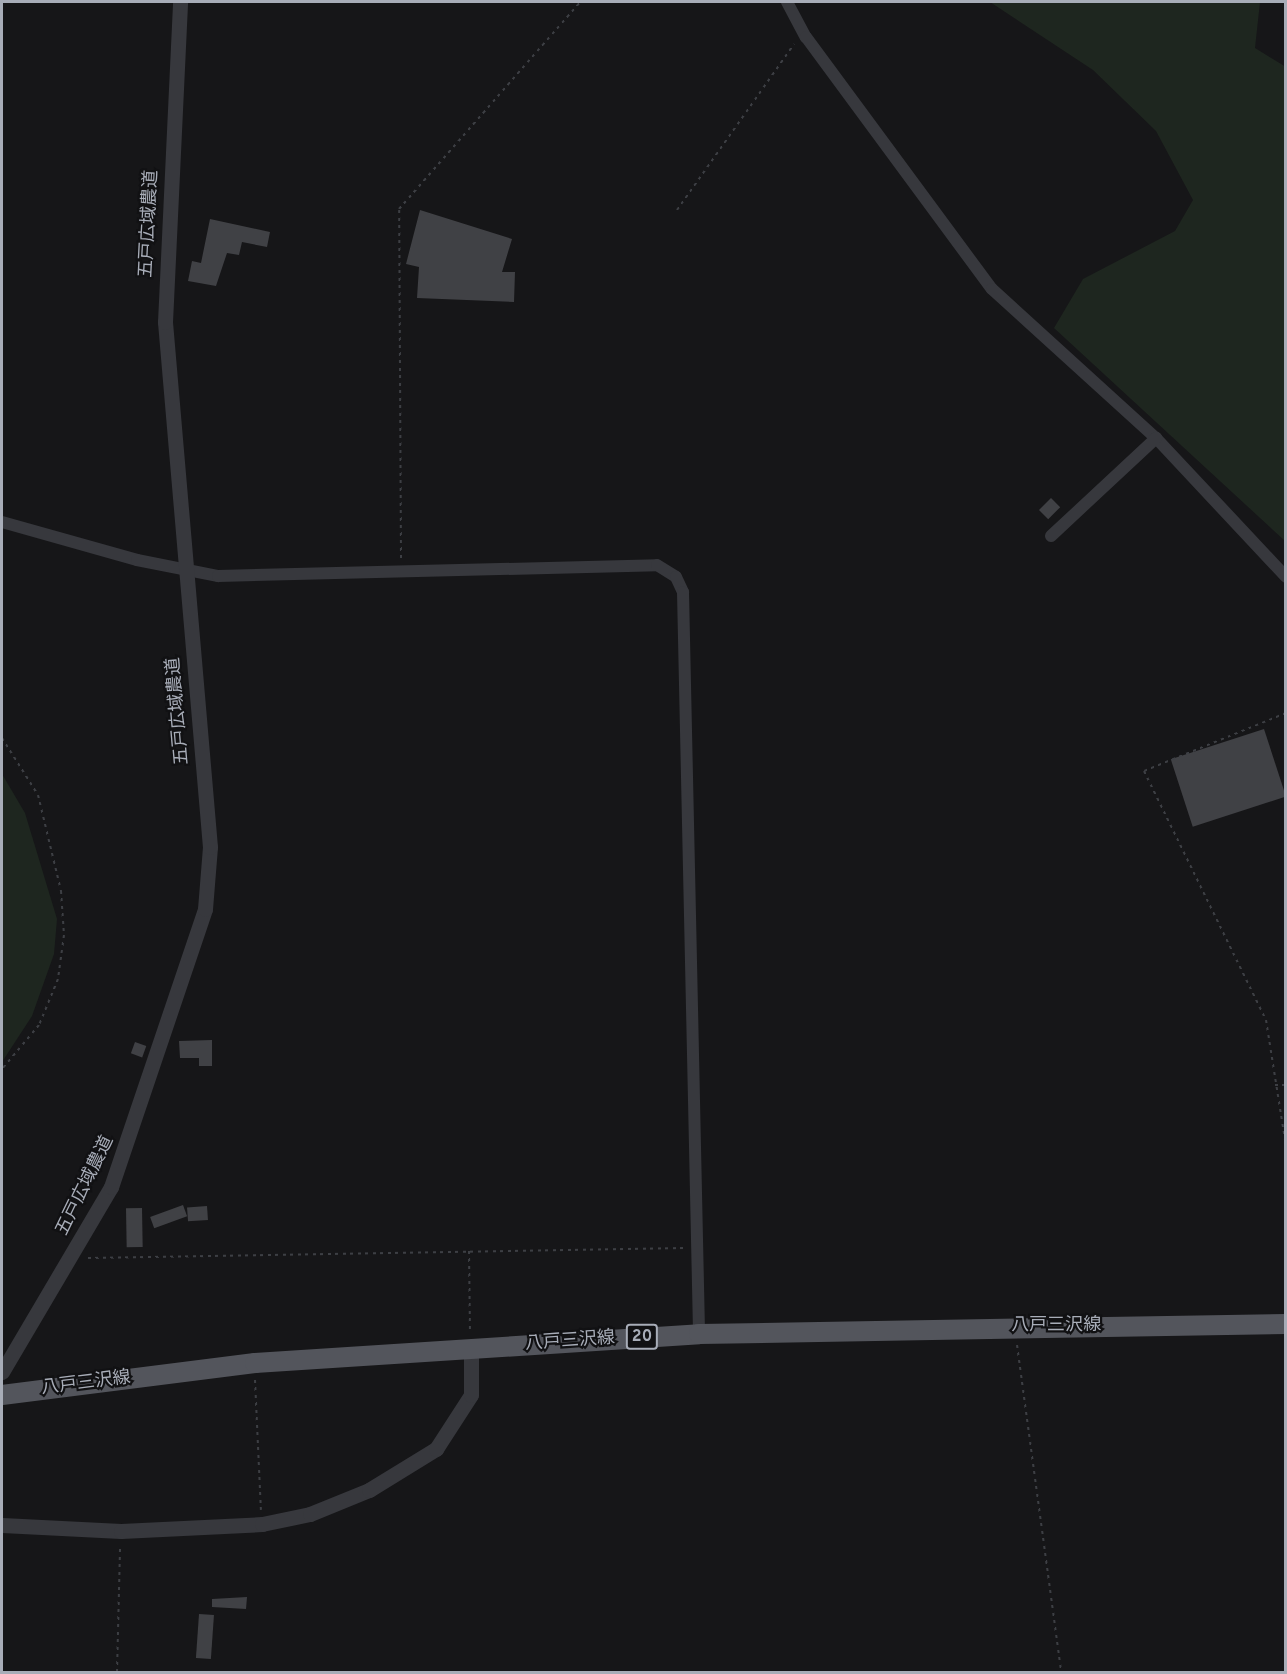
<!DOCTYPE html>
<meta charset="utf-8">
<style>
body{margin:0}
#map{position:relative;width:1287px;height:1674px;overflow:hidden;background:#161618;font-family:Overpass,"Noto Sans JP",sans-serif}
div>[style]{position:absolute}
[style*='--x']{left:calc(var(--x)*1px);top:calc(var(--y)*1px);width:calc(var(--w)*1px);rotate:calc(var(--a)*1deg)}
.green>*{inset:0;background:#1e261f}
.building>*{inset:0;background:#404145;transform-origin:0 0}
.path>*{height:2px;margin-top:-1px;transform-origin:0;background:repeating-linear-gradient(90deg,#3d3f44 0 3px,transparent 0 7.5px)}
.minor>*{height:12px;margin:-6px;padding:0 6px;transform-origin:6px;border-radius:6px;background:#37383d}
.tertiary>*{height:15px;margin:-7.5px;padding:0 7.5px;transform-origin:7.5px;border-radius:7.5px;background:#37383d}
.primary>*{height:20px;margin:-10px;padding:0 10px;transform-origin:10px;border-radius:10px;background:#53555c}
span{translate:-50% -50%;white-space:nowrap;text-align:center;line-height:1.15;-webkit-text-stroke:4.5px #111113;paint-order:stroke}
.shield-label span{padding:2px 4px;background:#111113;border:2px solid;border-radius:4px;-webkit-text-stroke-width:0}
.shield-label{font-size:16px;color:#a8adb8;font-weight:700}
.street-label{font-size:18px;color:#a8adb8}
.frame{position:absolute;inset:0;border:3px solid #a8adb8;pointer-events:none}
</style>
<div id="map">
<div class="green">
<i style="clip-path:polygon(990px 2px,1260px 2px,1255px 48px,1286px 67px,1285px 541px,1054px 328px,1083px 279px,1175px 231px,1193px 200px,1156px 131px,1093px 70px)"></i>
<i style="clip-path:polygon(2px 774px,25px 813px,57px 919px,54px 954px,32px 1016px,2px 1062px)"></i>
</div>
<div class="building">
<i style="clip-path:polygon(420px 210px,512px 239px,502px 272px,515px 272px,514px 302px,417px 298px,419px 267px,406px 264px)"></i>
<i style="clip-path:polygon(210px 219px,270px 232px,267px 247px,242px 242px,239px 255px,227px 253px,216px 286px,188px 281px,192px 261px,201px 263px)"></i>
<i style="left:1051px;top:498px;width:13px;height:17px;rotate:45deg"></i>
<i style="left:1264px;top:729px;width:71px;height:98px;rotate:72deg"></i>
<i style="clip-path:polygon(212px 1040px,212px 1066px,199px 1066px,199px 1058px,180px 1058px,179px 1041px)"></i>
<i style="left:135px;top:1042px;width:12px;height:12px;rotate:20deg"></i>
<i style="left:183px;top:1205px;width:12px;height:35px;rotate:70deg"></i>
<i style="left:207px;top:1206px;width:14px;height:20px;rotate:86deg"></i>
<i style="left:142px;top:1208px;width:39px;height:16px;rotate:89deg"></i>
<i style="clip-path:polygon(247px 1597px,246px 1609px,212px 1607px,212px 1599px)"></i>
<i style="left:199px;top:1614px;width:15px;height:44px;rotate:4deg"></i>
</div>
<div class="path">
<i style="--x:677;--y:210;--w:203;--a:-54.8"></i>
<i style="--x:401;--y:558;--w:349;--a:-90.3"></i>
<i style="--x:399;--y:209;--w:275;--a:-48.8"></i>
<i style="--x:1286;--y:713;--w:153;--a:157.8"></i>
<i style="--x:1144;--y:771;--w:277;--a:63.9"></i>
<i style="--x:1266;--y:1020;--w:128;--a:81"></i>
<i style="--x:2;--y:738;--w:67;--a:57.7"></i>
<i style="--x:38;--y:795;--w:99;--a:76.5"></i>
<i style="--x:61;--y:891;--w:44;--a:86.1"></i>
<i style="--x:64;--y:935;--w:44;--a:97.8"></i>
<i style="--x:58;--y:979;--w:50;--a:112.4"></i>
<i style="--x:39;--y:1025;--w:57;--a:130.1"></i>
<i style="--x:1275;--y:1085;--w:11;--a:0"></i>
<i style="--x:469;--y:1251;--w:82;--a:89.3"></i>
<i style="--x:88;--y:1258;--w:597;--a:-0.96"></i>
<i style="--x:1017;--y:1345;--w:330;--a:82.3"></i>
<i style="--x:255;--y:1380;--w:130;--a:87.4"></i>
<i style="--x:117;--y:1672;--w:126;--a:-88.6"></i>
</div>
<div class="minor">
<i style="--x:787;--y:2;--w:40;--a:62"></i>
<i style="--x:806;--y:37;--w:313;--a:53.6"></i>
<i style="--x:992;--y:289;--w:222;--a:42.3"></i>
<i style="--x:1156;--y:438;--w:190;--a:46.9"></i>
<i style="--x:2;--y:522;--w:140;--a:15.7"></i>
<i style="--x:137;--y:560;--w:83;--a:11.2"></i>
<i style="--x:218;--y:576;--w:439;--a:-1.4"></i>
<i style="--x:657;--y:565;--w:22;--a:32"></i>
<i style="--x:676;--y:577;--w:17;--a:65"></i>
<i style="--x:683;--y:592;--w:742;--a:88.76"></i>
<i style="--x:1051;--y:536;--w:144;--a:-43"></i>
</div>
<div class="tertiary">
<i style="--x:2;--y:1372;--w:215;--a:-59.5"></i>
<i style="--x:111;--y:1187;--w:293;--a:-71.3"></i>
<i style="--x:205;--y:909;--w:62;--a:-85.4"></i>
<i style="--x:210;--y:847;--w:527;--a:-94.9"></i>
<i style="--x:165;--y:322;--w:320;--a:-87.3"></i>
<i style="--x:2;--y:1525;--w:119;--a:2.9"></i>
<i style="--x:121;--y:1531;--w:141;--a:-2.8"></i>
<i style="--x:262;--y:1524;--w:49;--a:-11.8"></i>
<i style="--x:310;--y:1514;--w:64;--a:-22.1"></i>
<i style="--x:369;--y:1490;--w:79;--a:-31.5"></i>
<i style="--x:436;--y:1449;--w:64;--a:-57.1"></i>
<i style="--x:471;--y:1395;--w:47;--a:-90"></i>
</div>
<div class="primary">
<i style="--x:2;--y:1395;--w:255;--a:-7.2"></i>
<i style="--x:255;--y:1363;--w:445;--a:-3.7"></i>
<i style="--x:699;--y:1334;--w:587;--a:-0.98"></i>
</div>
<div class="shield-label">
<span style="left:642px;top:1337px">20</span>
</div>
<div class="street-label">
<span style="left:150px;top:224px;rotate:-87deg">五戸広域農道</span>
<span style="left:179px;top:711px;rotate:-95deg">五戸広域農道</span>
<span style="left:86px;top:1186px;rotate:-64deg">五戸広域農道</span>
<span style="left:1056px;top:1326px">八戸三沢線</span>
<span style="left:570px;top:1342px;rotate:-4deg">八戸三沢線</span>
<span style="left:86px;top:1384px;rotate:-7deg">八戸三沢線</span>
</div>
<div class="frame"></div>
</div>
